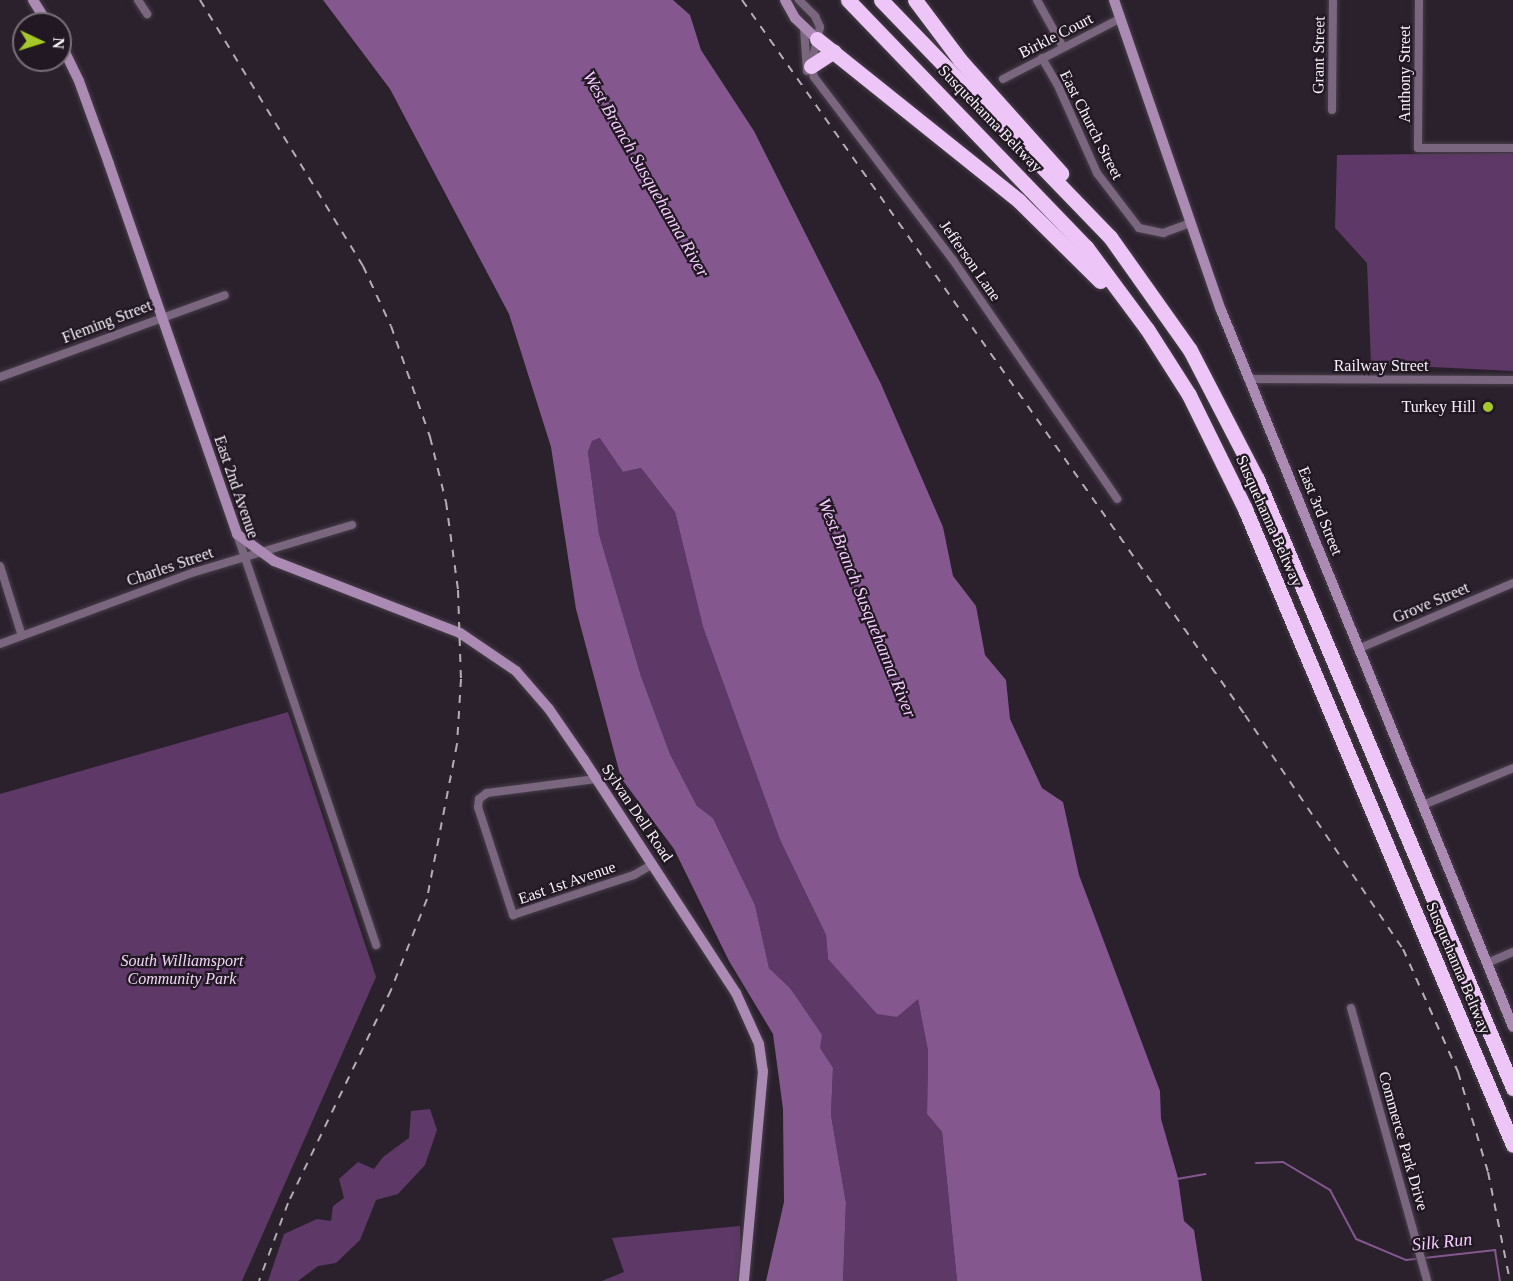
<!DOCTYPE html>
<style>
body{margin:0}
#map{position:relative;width:1513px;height:1281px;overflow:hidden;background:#2a212d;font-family:Georgia,serif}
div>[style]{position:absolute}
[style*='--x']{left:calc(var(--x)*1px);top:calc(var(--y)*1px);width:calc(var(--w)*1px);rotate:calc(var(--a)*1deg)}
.green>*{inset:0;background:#5e3867}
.water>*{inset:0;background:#84578f}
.stream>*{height:2px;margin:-1px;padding:0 1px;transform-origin:1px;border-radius:1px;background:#84578f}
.roads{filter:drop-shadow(0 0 2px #473e49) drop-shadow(0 0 2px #473e49)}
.street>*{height:8px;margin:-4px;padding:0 4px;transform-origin:4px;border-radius:4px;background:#7a667f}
.secondary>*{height:10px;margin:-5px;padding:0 5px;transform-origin:5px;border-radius:5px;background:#ab8bb3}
.highway>*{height:15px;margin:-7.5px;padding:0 7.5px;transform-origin:7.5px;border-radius:7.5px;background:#edc5f7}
.rail>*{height:2px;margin-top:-1px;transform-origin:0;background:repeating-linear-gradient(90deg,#b4adb6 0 8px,transparent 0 16px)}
.dots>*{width:16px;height:16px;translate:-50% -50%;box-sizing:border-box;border:3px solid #211823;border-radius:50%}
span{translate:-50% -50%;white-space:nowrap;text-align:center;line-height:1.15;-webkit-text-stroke:4.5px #211823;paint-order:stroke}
.street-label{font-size:16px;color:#f7f1f8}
.poi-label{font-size:16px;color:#f7f1f8}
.right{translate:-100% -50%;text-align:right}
.park-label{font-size:16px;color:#f0d6f6;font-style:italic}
.water-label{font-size:18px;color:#f5cdfe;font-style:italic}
.north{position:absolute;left:12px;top:12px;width:60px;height:60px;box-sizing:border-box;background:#211823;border:2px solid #776f78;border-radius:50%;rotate:94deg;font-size:16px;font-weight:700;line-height:24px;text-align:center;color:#f7f1f8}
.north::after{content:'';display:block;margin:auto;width:21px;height:27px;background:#a4c825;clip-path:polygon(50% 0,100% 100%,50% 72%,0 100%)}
</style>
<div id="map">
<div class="green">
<i style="clip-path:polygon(1513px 153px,1513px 371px,1371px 364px,1367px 263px,1335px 228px,1337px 155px)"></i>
<i style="clip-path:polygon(601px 438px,623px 472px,641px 468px,675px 512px,703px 627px,780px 840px,826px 935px,828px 959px,897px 1017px,918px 998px,928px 1051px,927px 1114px,942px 1132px,957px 1281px,843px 1281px,846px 1203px,831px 1115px,833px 1068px,826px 1061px,790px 988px,769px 968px,755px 905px,713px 818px,697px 806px,670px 754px,641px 676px,599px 534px,588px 452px,592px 441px)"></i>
<i style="clip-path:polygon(288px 712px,376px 977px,242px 1281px,0 1281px,0 794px)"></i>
<i style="clip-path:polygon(430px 1109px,437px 1130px,425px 1165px,398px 1194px,376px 1200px,360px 1240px,336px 1263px,318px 1266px,298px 1281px,268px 1281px,284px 1234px,317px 1219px,331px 1221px,333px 1206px,344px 1198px,339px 1179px,358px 1162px,374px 1169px,383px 1157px,409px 1138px,411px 1111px)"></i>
<i style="clip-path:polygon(740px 1226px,742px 1281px,602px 1281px,624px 1272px,612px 1238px)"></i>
</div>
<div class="water">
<i style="clip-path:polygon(323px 0,673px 0,690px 15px,701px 50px,754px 131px,881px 384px,943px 527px,953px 576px,976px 606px,985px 655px,1006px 680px,1010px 719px,1042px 788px,1063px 802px,1079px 875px,1160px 1091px,1161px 1119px,1178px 1178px,1184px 1221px,1194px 1230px,1202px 1281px,957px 1281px,942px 1132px,927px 1114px,928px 1051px,918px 999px,897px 1017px,877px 1014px,828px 959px,826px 935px,780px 840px,703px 627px,675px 512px,641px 468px,623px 472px,600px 438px,592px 441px,588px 452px,599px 534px,641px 676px,670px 754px,697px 806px,713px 818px,755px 905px,769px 968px,790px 988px,822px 1035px,820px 1048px,833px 1068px,831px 1115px,846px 1203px,843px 1281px,766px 1281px,784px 1202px,783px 1109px,773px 1034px,729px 961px,674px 849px,621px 778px,576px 609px,551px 447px,509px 314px,390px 89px)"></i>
</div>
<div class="stream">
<i style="--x:1256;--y:1163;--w:27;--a:-2"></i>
<i style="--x:1283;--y:1162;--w:55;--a:30.8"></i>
<i style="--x:1330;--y:1190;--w:55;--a:62"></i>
<i style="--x:1356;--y:1239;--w:54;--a:22.8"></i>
<i style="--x:1406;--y:1260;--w:90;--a:-6.4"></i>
<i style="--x:1495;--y:1250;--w:31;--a:81"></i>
<i style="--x:1177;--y:1179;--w:29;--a:-10"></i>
</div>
<div class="roads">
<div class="street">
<i style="--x:138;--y:0;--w:17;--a:57"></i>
<i style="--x:799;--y:0;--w:23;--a:45"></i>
<i style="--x:815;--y:16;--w:12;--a:66"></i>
<i style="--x:820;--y:27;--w:40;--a:103"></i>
<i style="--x:811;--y:66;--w:11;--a:75"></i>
<i style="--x:814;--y:77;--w:230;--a:52.8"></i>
<i style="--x:953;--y:260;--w:290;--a:55.5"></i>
<i style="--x:1037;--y:0;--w:54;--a:61"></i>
<i style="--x:1419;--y:0;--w:148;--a:90.4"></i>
<i style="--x:1418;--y:148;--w:95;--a:0"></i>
<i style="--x:804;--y:28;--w:43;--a:86"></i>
<i style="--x:1042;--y:58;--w:34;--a:60"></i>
<i style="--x:1059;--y:88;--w:93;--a:65.9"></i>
<i style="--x:1097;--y:173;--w:69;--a:52.6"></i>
<i style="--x:1139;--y:228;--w:25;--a:12"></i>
<i style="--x:1163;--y:233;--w:30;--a:-20"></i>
<i style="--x:1003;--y:79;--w:133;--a:-27.3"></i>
<i style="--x:1332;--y:110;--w:110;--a:-89.5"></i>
<i style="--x:0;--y:377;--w:239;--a:-20"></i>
<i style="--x:1249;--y:379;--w:264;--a:0.2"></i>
<i style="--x:237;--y:534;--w:434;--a:71.3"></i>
<i style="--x:0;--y:566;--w:73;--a:72.6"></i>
<i style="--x:0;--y:644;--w:208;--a:-20.3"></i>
<i style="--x:195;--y:572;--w:164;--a:-16.7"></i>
<i style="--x:1360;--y:648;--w:166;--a:-23"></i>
<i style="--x:596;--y:779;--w:110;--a:172.7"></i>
<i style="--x:487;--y:793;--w:10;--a:143"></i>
<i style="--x:479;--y:799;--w:8;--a:97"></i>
<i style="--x:478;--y:807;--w:114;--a:72"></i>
<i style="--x:513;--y:915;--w:127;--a:-18.3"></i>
<i style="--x:634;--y:875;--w:22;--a:-30"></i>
<i style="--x:1423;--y:805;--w:97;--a:-22.3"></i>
<i style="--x:1487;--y:963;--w:28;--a:-23"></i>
<i style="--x:1351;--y:1008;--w:283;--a:74.4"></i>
</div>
<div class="secondary">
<i style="--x:33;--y:0;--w:28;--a:58"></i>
<i style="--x:785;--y:0;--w:21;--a:61"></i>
<i style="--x:795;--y:18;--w:30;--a:44"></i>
<i style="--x:1114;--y:0;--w:328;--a:71"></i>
<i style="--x:1221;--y:310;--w:774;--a:67.84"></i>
<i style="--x:60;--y:42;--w:43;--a:64"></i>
<i style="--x:79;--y:81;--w:88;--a:70.1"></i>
<i style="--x:109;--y:164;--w:392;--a:70.9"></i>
<i style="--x:237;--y:534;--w:46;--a:36.1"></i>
<i style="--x:274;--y:561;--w:199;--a:21.2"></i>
<i style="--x:460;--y:633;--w:68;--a:34.2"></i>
<i style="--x:516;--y:671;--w:50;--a:49"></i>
<i style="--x:549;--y:709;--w:62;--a:55.5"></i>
<i style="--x:584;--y:760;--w:278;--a:56.9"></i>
<i style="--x:736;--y:993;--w:56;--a:65.7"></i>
<i style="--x:759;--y:1044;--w:27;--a:82"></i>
<i style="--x:763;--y:1071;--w:211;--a:95.2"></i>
</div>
<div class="highway">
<i style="--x:848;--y:0;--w:343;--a:46.1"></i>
<i style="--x:1086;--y:247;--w:102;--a:53.4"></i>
<i style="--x:1147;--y:329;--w:78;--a:57.5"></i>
<i style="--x:1189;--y:395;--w:127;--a:63.8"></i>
<i style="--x:1245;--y:509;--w:690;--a:67.15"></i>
<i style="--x:881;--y:0;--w:330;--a:46"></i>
<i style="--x:1110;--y:237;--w:138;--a:54.7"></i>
<i style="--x:1190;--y:350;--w:145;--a:62.6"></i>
<i style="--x:1257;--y:479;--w:661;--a:67.2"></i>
<i style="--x:915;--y:0;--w:75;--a:53.1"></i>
<i style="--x:960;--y:60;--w:152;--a:48.2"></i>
<i style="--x:817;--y:39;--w:259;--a:38.7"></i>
<i style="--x:1019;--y:201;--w:114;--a:44.6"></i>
<i style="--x:811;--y:66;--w:27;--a:-33"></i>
</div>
</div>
<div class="rail">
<i style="--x:200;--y:0;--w:312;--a:58.5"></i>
<i style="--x:363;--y:266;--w:66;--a:65"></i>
<i style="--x:391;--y:326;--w:118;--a:70.6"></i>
<i style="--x:430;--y:437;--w:67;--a:76.2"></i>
<i style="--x:446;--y:502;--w:89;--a:82.2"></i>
<i style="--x:458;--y:590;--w:89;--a:88.1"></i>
<i style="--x:461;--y:679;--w:65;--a:93.5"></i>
<i style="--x:457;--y:744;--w:158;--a:101"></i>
<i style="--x:427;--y:899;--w:98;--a:111.6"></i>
<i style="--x:391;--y:990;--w:237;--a:115.8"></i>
<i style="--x:288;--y:1203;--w:83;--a:110.4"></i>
<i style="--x:742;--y:0;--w:874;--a:54.87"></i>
<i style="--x:1245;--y:715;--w:282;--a:56"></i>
<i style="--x:1403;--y:949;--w:135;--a:65.9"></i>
<i style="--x:1458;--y:1072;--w:104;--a:73.3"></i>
<i style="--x:1488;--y:1172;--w:111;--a:78.6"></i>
</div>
<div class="dots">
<i style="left:1488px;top:407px;background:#a4c825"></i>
</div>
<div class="street-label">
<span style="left:1056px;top:36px;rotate:-27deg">Birkle Court</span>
<span style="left:1319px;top:55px;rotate:-89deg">Grant Street</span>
<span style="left:1405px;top:74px;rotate:-90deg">Anthony Street</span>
<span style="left:990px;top:119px;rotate:46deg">Susquehanna Beltway</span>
<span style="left:1091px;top:125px;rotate:63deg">East Church Street</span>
<span style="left:970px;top:261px;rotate:55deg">Jefferson Lane</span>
<span style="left:107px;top:322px;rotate:-21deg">Fleming Street</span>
<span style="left:1381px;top:366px">Railway Street</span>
<span style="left:236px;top:487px;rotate:71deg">East 2nd Avenue</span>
<span style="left:1320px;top:511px;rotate:68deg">East 3rd Street</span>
<span style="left:1269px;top:521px;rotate:66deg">Susquehanna Beltway</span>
<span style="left:170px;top:567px;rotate:-19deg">Charles Street</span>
<span style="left:1431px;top:603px;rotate:-23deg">Grove Street</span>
<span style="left:637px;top:813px;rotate:56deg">Sylvan Dell Road</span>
<span style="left:567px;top:883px;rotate:-19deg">East 1st Avenue</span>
<span style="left:1458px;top:968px;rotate:67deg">Susquehanna Beltway</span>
<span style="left:1403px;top:1141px;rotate:74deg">Commerce Park Drive</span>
</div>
<div class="poi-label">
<span class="right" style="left:1476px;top:407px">Turkey Hill</span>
</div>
<div class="park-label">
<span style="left:182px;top:970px">South Williamsport<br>Community Park</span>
</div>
<div class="water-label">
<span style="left:646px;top:174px;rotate:60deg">West Branch Susquehanna River</span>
<span style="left:867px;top:608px;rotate:68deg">West Branch Susquehanna River</span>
<span style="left:1442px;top:1242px;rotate:-6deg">Silk Run</span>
</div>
<div class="north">N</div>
</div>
